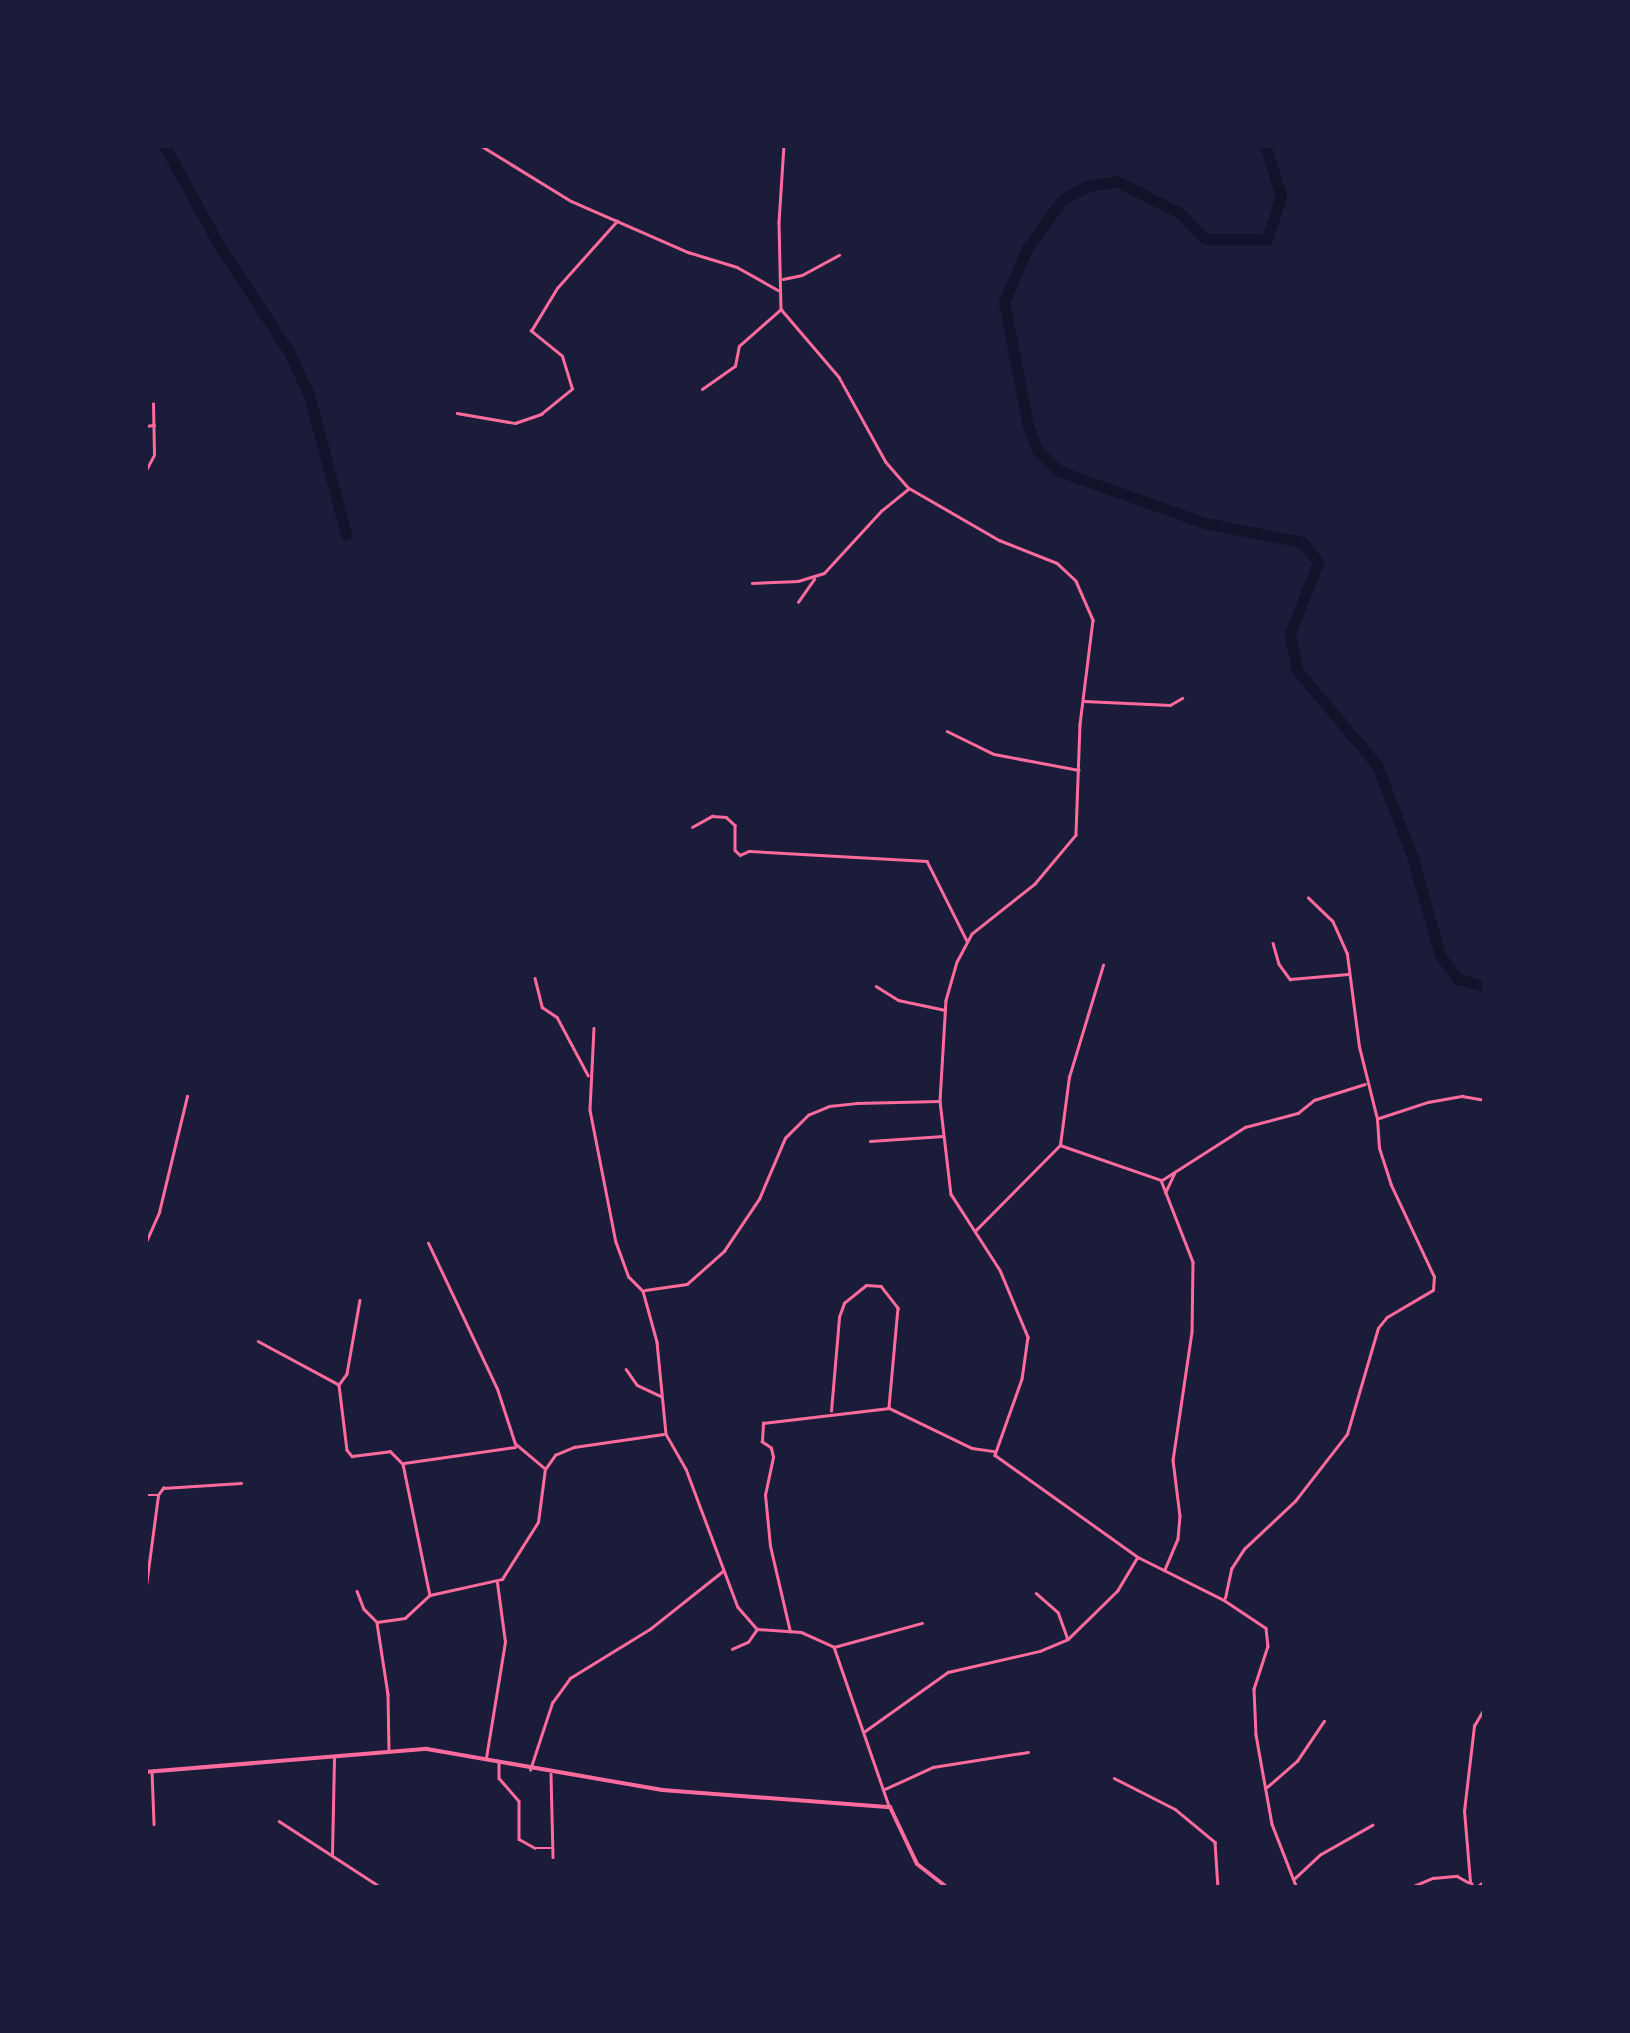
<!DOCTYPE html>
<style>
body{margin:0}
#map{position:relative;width:1630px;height:2033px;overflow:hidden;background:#1b1b3a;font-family:Montserrat,sans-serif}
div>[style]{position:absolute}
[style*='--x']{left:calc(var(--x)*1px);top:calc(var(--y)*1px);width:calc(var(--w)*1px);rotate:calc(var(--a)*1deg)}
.river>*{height:11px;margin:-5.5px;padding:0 5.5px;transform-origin:5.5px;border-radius:5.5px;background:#12122b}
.minor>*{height:2.5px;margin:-1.25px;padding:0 1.25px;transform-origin:1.25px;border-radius:1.25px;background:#ff6b9d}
.tertiary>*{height:4px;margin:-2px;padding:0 2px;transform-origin:2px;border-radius:2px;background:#ff6b9d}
span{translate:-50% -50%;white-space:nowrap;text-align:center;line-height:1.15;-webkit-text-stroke:8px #1b1b3a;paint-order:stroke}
.frame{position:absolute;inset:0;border:148px solid #1b1b3a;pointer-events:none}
</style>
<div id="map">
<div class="river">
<i style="--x:164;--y:145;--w:114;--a:61.2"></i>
<i style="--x:219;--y:245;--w:128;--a:56.8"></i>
<i style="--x:289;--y:352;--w:47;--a:65.1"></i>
<i style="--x:309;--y:395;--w:144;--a:75.1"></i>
<i style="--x:1265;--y:145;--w:53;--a:72.6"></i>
<i style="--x:1281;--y:196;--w:45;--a:108"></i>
<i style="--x:1267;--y:239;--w:62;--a:180"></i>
<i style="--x:1205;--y:239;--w:36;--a:-134"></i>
<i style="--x:1180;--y:213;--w:72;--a:-153.4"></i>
<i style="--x:1116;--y:181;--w:31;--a:169"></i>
<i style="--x:1086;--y:187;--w:27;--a:152"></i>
<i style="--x:1062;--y:200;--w:59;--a:126.1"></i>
<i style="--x:1027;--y:248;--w:59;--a:113.1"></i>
<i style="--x:1004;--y:302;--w:125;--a:79"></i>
<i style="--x:1028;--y:425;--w:27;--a:70"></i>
<i style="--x:1037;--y:450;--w:30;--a:44"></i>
<i style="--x:1059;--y:471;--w:155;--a:19.6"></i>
<i style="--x:1205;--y:523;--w:99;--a:11.1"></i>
<i style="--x:1302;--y:542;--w:26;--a:51"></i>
<i style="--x:1318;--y:562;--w:77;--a:111.3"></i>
<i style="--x:1290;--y:634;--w:37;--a:79"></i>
<i style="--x:1297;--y:670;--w:124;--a:49.9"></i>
<i style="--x:1377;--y:765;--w:101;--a:69"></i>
<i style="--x:1413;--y:859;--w:100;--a:74.3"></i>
<i style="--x:1440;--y:955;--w:29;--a:54"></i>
<i style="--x:1457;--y:978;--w:29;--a:18"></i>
</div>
<div class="minor">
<i style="--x:480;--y:145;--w:107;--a:31.6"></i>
<i style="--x:571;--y:201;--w:128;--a:23.6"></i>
<i style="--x:688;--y:252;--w:51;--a:17"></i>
<i style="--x:737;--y:267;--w:47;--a:29.3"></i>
<i style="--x:784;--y:145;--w:77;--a:93.7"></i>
<i style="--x:779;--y:222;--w:87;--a:88.7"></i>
<i style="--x:781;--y:309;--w:89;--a:49.5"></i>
<i style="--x:839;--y:377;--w:97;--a:61.1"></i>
<i style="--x:886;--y:462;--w:35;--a:49"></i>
<i style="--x:909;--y:488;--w:104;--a:30"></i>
<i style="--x:999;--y:540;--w:62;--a:21.6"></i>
<i style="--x:1057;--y:563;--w:26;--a:43"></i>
<i style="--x:1076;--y:581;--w:43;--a:66.4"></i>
<i style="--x:1093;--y:620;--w:105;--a:97.1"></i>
<i style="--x:1080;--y:724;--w:111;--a:92.1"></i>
<i style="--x:1076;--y:835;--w:64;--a:129.9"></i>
<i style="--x:1035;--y:884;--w:80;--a:141.6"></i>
<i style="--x:972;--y:934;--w:32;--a:118"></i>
<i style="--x:957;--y:962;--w:40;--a:106"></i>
<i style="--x:946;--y:1000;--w:101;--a:93.4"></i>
<i style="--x:940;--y:1101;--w:94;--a:83.3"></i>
<i style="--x:951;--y:1194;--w:90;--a:57.2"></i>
<i style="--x:1000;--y:1270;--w:73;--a:67.3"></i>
<i style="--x:1028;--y:1337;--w:42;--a:98.1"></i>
<i style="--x:1022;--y:1379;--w:81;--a:109.6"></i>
<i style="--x:995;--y:1455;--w:176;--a:35.5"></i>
<i style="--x:1138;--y:1557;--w:96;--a:26.6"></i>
<i style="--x:1224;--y:1600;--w:50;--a:33.7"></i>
<i style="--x:1266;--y:1628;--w:18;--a:84"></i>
<i style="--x:1268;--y:1646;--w:45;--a:108"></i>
<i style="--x:1254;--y:1689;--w:46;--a:87.5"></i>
<i style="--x:1256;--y:1735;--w:90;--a:79.8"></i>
<i style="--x:1272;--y:1824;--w:69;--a:68.7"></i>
<i style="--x:783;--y:279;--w:19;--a:-12"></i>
<i style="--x:802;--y:275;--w:42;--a:-28.4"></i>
<i style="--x:702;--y:389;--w:40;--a:-34.9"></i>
<i style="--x:735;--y:366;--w:20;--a:-79"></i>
<i style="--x:739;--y:346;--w:56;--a:-41.4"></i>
<i style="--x:457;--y:413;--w:59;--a:9.8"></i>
<i style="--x:515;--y:423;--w:28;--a:-19"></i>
<i style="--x:541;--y:414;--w:40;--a:-39"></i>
<i style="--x:572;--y:389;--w:34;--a:-107"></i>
<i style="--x:562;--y:356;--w:40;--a:-141"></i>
<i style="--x:531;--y:331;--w:50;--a:-58.8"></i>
<i style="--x:557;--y:288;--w:90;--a:-48.2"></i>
<i style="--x:145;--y:426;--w:9;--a:-6"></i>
<i style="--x:145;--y:472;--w:19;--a:-62"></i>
<i style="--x:154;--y:455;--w:51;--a:-91.1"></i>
<i style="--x:752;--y:583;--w:46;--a:-2.5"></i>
<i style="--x:798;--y:581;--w:27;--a:-17"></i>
<i style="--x:824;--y:573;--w:84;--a:-47.4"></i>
<i style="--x:881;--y:511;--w:35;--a:-39"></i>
<i style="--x:798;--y:602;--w:28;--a:-55"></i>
<i style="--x:1084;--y:701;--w:86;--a:2.7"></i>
<i style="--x:1170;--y:705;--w:14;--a:-30"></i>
<i style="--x:947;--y:731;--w:52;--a:26.1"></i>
<i style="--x:994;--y:754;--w:86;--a:10.7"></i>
<i style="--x:692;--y:827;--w:23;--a:-29"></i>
<i style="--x:712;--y:816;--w:14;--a:4"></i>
<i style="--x:726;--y:817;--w:12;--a:42"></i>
<i style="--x:735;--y:825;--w:25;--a:90"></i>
<i style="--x:735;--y:850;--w:7;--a:45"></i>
<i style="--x:740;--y:855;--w:10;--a:-24"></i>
<i style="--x:749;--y:851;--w:178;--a:3.2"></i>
<i style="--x:927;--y:861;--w:89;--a:63.4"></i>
<i style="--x:1273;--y:943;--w:22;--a:74"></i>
<i style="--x:1279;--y:964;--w:19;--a:54"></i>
<i style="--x:1290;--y:979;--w:58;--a:-4.9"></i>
<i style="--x:535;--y:978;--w:30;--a:76"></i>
<i style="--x:542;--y:1007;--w:18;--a:34"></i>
<i style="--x:557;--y:1017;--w:66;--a:61.9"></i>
<i style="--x:876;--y:986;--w:26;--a:32"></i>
<i style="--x:898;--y:1000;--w:48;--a:12"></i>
<i style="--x:594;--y:1028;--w:82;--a:92.8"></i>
<i style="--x:590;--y:1110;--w:135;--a:78.9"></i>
<i style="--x:616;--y:1242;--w:37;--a:70"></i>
<i style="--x:629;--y:1277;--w:20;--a:45"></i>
<i style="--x:643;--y:1291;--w:53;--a:74.6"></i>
<i style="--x:657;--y:1342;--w:92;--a:84.4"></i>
<i style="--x:666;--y:1434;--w:40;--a:60.3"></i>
<i style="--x:686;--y:1469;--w:147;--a:69.4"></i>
<i style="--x:738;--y:1607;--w:29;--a:49"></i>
<i style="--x:1379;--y:1118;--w:52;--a:-18.1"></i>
<i style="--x:1428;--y:1102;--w:35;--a:-10"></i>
<i style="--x:1462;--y:1096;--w:23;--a:10"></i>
<i style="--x:870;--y:1141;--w:73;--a:-3.9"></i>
<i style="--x:1060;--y:1145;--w:107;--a:19.1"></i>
<i style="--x:1161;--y:1180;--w:88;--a:68.7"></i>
<i style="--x:1193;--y:1262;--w:70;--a:90.8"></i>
<i style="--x:1192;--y:1332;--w:129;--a:98.4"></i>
<i style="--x:1173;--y:1460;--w:56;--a:82.9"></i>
<i style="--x:1180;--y:1516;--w:23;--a:95"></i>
<i style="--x:1178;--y:1539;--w:34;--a:113"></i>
<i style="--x:1162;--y:1180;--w:98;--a:-32.6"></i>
<i style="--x:1245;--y:1127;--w:55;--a:-14.8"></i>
<i style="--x:1298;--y:1113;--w:21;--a:-39"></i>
<i style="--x:1314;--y:1100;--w:53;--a:-17.4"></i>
<i style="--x:1165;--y:1193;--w:21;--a:-65"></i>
<i style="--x:975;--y:1231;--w:121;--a:-45.3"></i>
<i style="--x:1060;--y:1145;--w:69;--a:-82.5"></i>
<i style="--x:1069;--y:1077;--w:117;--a:-73.1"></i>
<i style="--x:145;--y:1244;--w:35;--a:-66"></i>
<i style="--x:159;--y:1212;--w:119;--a:-76.4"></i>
<i style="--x:645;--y:1290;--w:42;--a:-8.1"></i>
<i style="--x:687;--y:1284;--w:50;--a:-41.7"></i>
<i style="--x:724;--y:1251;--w:63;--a:-56.1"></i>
<i style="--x:759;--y:1199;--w:66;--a:-66.9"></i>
<i style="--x:785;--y:1138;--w:33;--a:-45"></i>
<i style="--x:808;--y:1115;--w:23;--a:-23"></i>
<i style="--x:829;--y:1106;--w:27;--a:-6"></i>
<i style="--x:856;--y:1103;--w:83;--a:-1.4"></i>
<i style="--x:360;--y:1300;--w:75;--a:100"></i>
<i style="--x:347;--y:1374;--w:14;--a:126"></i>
<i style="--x:339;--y:1385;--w:65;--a:83"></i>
<i style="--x:347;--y:1450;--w:8;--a:50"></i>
<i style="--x:352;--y:1456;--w:38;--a:-7"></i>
<i style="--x:390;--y:1451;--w:18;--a:45"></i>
<i style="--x:403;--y:1464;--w:134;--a:78.4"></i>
<i style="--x:258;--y:1341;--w:91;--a:28.3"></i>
<i style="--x:626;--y:1369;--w:19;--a:55"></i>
<i style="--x:637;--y:1385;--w:26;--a:25"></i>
<i style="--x:831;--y:1411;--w:94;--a:-85.1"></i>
<i style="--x:839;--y:1317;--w:15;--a:-70"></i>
<i style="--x:844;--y:1303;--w:28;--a:-39"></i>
<i style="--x:866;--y:1285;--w:15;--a:4"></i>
<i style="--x:881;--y:1286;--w:28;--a:52"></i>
<i style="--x:898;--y:1308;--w:99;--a:95.2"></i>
<i style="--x:404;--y:1463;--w:112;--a:-8.2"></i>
<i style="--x:546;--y:1468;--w:16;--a:-55"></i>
<i style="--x:555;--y:1455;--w:21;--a:-23"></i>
<i style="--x:574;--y:1447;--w:90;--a:-8.3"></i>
<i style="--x:145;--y:1495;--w:13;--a:0"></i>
<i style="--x:158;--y:1495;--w:9;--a:-54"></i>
<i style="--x:163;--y:1488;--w:78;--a:-3.7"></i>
<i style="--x:357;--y:1591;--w:19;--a:69"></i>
<i style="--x:364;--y:1609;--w:18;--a:45"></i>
<i style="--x:377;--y:1622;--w:28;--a:-8"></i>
<i style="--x:405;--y:1618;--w:34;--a:-43"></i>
<i style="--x:430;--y:1595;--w:74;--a:-12.5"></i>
<i style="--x:502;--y:1579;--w:67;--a:-57.7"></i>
<i style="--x:538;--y:1522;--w:53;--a:-82.5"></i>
<i style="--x:545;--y:1469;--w:39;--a:-140"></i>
<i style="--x:515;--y:1444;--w:58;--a:-108.1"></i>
<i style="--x:497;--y:1389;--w:161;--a:-115.3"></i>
<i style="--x:145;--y:1593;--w:98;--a:-82.4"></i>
<i style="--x:1036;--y:1593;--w:29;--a:41"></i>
<i style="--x:1058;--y:1612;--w:27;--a:70"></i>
<i style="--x:1225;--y:1598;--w:30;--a:-78"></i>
<i style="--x:1231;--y:1569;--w:24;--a:-57"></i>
<i style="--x:1244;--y:1549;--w:70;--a:-43.3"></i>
<i style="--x:1295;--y:1501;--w:85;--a:-52.2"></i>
<i style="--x:1347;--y:1434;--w:110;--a:-73.7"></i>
<i style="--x:1378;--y:1328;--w:14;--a:-51"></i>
<i style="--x:1387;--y:1317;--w:53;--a:-30.4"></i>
<i style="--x:1433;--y:1290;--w:13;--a:-86"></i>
<i style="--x:1434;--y:1277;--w:102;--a:-115.1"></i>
<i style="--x:1391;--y:1185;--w:39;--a:-108"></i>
<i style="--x:1379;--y:1148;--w:29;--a:-94"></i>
<i style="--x:1377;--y:1119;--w:74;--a:-104"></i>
<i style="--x:1359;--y:1047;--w:94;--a:-97.4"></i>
<i style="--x:1347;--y:954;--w:36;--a:-114"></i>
<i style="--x:1332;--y:921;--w:33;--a:-136"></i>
<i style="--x:377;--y:1623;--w:72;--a:81.2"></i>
<i style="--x:388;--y:1694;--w:56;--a:89"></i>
<i style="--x:790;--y:1632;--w:88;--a:-103.1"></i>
<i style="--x:770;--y:1546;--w:51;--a:-95.6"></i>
<i style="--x:765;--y:1495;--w:39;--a:-78"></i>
<i style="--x:773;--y:1457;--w:9;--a:-103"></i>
<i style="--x:771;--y:1448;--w:11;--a:-146"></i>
<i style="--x:762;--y:1442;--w:19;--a:-87"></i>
<i style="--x:763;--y:1423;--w:127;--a:-6.8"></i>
<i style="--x:889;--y:1408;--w:92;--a:25.7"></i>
<i style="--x:972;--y:1448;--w:22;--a:8"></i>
<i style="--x:834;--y:1647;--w:91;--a:-15.3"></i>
<i style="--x:732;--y:1649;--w:17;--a:-24"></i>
<i style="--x:748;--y:1642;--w:16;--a:-55"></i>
<i style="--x:757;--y:1629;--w:44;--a:3.9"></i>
<i style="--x:801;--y:1632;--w:36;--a:24"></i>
<i style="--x:834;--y:1647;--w:168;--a:70.9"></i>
<i style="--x:865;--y:1731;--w:102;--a:-35.4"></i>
<i style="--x:948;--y:1672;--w:94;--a:-12.9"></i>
<i style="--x:1040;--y:1651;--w:30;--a:-23"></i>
<i style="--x:1068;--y:1639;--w:69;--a:-44.4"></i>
<i style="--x:1117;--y:1591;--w:39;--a:-59"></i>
<i style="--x:486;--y:1758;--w:118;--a:-80.7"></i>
<i style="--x:505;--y:1642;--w:60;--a:-97.7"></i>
<i style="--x:499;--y:1764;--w:14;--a:90"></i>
<i style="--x:499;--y:1778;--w:30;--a:49"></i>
<i style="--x:519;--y:1801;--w:38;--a:90"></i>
<i style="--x:519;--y:1839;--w:18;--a:29"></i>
<i style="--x:535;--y:1848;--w:18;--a:0"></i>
<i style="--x:530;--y:1770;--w:71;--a:-71.8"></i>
<i style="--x:552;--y:1703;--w:31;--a:-54"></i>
<i style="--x:570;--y:1678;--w:94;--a:-31.5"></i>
<i style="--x:650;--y:1629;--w:93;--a:-38.5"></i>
<i style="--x:152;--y:1771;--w:53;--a:87.8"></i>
<i style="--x:551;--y:1774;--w:83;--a:88.6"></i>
<i style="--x:1114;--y:1778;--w:68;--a:26.9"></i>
<i style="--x:1175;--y:1809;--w:52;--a:39.5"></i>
<i style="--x:1215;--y:1842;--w:46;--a:86.3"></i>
<i style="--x:1267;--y:1787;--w:40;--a:-41"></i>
<i style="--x:1297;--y:1761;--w:48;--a:-56"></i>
<i style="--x:885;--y:1789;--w:53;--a:-24.6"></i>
<i style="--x:933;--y:1767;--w:96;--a:-9"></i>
<i style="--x:279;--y:1821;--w:123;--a:33"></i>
<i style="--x:332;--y:1854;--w:97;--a:-88.8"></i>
<i style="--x:1295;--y:1878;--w:35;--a:-43"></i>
<i style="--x:1321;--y:1854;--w:59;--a:-29.6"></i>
<i style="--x:145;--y:1885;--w:5;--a:37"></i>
<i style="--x:1409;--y:1888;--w:26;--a:-23"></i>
<i style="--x:1433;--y:1878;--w:24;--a:-5"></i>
<i style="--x:1457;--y:1876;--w:13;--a:29"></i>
<i style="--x:1474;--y:1888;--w:7;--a:-124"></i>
<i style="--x:1470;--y:1882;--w:71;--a:-94.8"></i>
<i style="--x:1464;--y:1811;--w:86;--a:-83.3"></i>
<i style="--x:1474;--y:1726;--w:22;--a:-60"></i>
<i style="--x:1475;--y:1888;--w:12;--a:-35"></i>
</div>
<div class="tertiary">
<i style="--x:145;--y:1772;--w:283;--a:-4.7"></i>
<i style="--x:427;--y:1749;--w:239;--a:9.9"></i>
<i style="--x:662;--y:1790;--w:229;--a:4.3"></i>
<i style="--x:890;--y:1807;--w:63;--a:64.7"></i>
<i style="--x:917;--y:1864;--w:39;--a:38"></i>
<i style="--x:1011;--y:1888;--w:12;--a:0"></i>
</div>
<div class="frame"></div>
</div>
